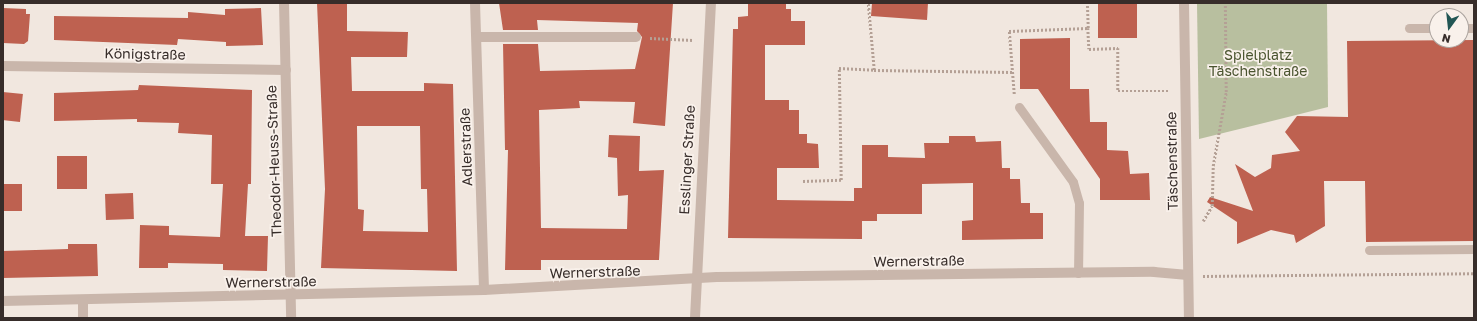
<!DOCTYPE html>
<meta charset="utf-8">
<style>
body{margin:0}
#map{position:relative;width:1477px;height:321px;overflow:hidden;background:#f1e7df;font-family:"Golos Text",sans-serif}
div>[style]{position:absolute}
[style*='--x']{left:calc(var(--x)*1px);top:calc(var(--y)*1px);width:calc(var(--w)*1px);rotate:calc(var(--a)*1deg)}
.green>*{inset:0;background:#b8bf9f}
.building>*{inset:0;background:#be6150;transform-origin:0 0}
.path>*{height:2.5px;margin-top:-1.25px;transform-origin:0;background:repeating-linear-gradient(90deg,#b4a095 0 2px,transparent 0 4px)}
.lane>*{height:9px;margin:-4.5px;padding:0 4.5px;transform-origin:4.5px;border-radius:4.5px;background:#c9b6ab}
.street>*{height:10px;margin:-5px;padding:0 5px;transform-origin:5px;border-radius:5px;background:#c9b6ab}
span{translate:-50% -50%;white-space:nowrap;text-align:center;line-height:1.15;-webkit-text-stroke:3.5px #f9f1eb;paint-order:stroke}
.street-label{font-size:14px;color:#372d2a}
.park-label{font-size:14px;color:#4a542f}
.frame{position:absolute;inset:0;border:4px solid #372d2a;pointer-events:none}
.north{position:absolute;left:1429px;top:8px;width:40px;height:40px;box-sizing:border-box;background:#f9f1eb;border:1px solid #aba39e;border-radius:50%;rotate:195deg;font-size:11px;font-weight:700;line-height:16px;text-align:center;color:#372d2a}
.north::after{content:'';display:block;margin:auto;width:14px;height:18px;background:#225654;clip-path:polygon(50% 0,100% 100%,50% 72%,0 100%)}
</style>
<div id="map">
<div class="green">
<i style="clip-path:polygon(1197px 3px,1327px 3px,1328px 107px,1199px 139px)"></i>
</div>
<div class="building">
<i style="clip-path:polygon(evenodd,317px 3px,347px 3px,347px 31px,408px 32px,407px 57px,351px 57px,352px 91px,424px 91px,424px 83px,453px 84px,457px 271px,321px 268px,325px 189px,317px 3px,357px 126px,420px 126px,421px 189px,427px 189px,428px 232px,363px 231px,364px 210px,358px 209px,357px 126px)"></i>
<i style="clip-path:polygon(499px 3px,673px 3px,665px 126px,633px 123px,635px 102px,579px 101px,580px 108px,539px 110px,541px 228px,627px 229px,628px 195px,618px 196px,617px 158px,608px 157px,609px 135px,640px 136px,639px 171px,664px 170px,659px 260px,541px 260px,541px 270px,505px 270px,508px 150px,505px 150px,503px 44px,538px 44px,540px 71px,635px 69px,642px 37px,637px 31px,638px 23px,537px 20px,538px 30px,503px 30px)"></i>
<i style="clip-path:polygon(748px 3px,786px 3px,786px 9px,791px 9px,791px 21px,805px 21px,805px 45px,765px 45px,765px 100px,789px 100px,789px 110px,799px 110px,799px 134px,807px 134px,807px 143px,818px 144px,819px 168px,777px 168px,777px 200px,854px 201px,854px 188px,862px 188px,862px 145px,888px 145px,888px 157px,925px 158px,924px 143px,949px 143px,949px 136px,975px 136px,976px 142px,1001px 141px,1002px 168px,1010px 168px,1010px 179px,1020px 179px,1021px 203px,1030px 203px,1030px 213px,1043px 213px,1043px 239px,962px 240px,962px 221px,973px 220px,973px 183px,922px 184px,922px 214px,877px 214px,877px 221px,862px 221px,862px 239px,728px 238px,733px 29px,738px 29px,738px 17px,748px 16px)"></i>
<i style="clip-path:polygon(872px 3px,928px 3px,927px 20px,871px 16px)"></i>
<i style="left:1098px;top:3px;width:39px;height:35px"></i>
<i style="clip-path:polygon(3px 8px,26px 9px,26px 14px,30px 14px,28px 41px,24px 44px,3px 43px)"></i>
<i style="clip-path:polygon(261px 8px,263px 45px,226px 46px,226px 42px,178px 39px,177px 45px,54px 40px,54px 16px,188px 18px,188px 12px,225px 15px,225px 9px)"></i>
<i style="clip-path:polygon(1070px 38px,1070px 89px,1089px 89px,1090px 122px,1107px 122px,1107px 150px,1128px 151px,1130px 174px,1149px 173px,1150px 200px,1100px 200px,1100px 179px,1038px 89px,1020px 89px,1020px 39px)"></i>
<i style="clip-path:polygon(1474px 40px,1474px 241px,1366px 242px,1365px 181px,1324px 181px,1325px 226px,1296px 243px,1294px 235px,1271px 230px,1237px 244px,1237px 222px,1207px 202px,1210px 197px,1253px 211px,1235px 164px,1255px 177px,1271px 168px,1272px 155px,1300px 151px,1285px 132px,1297px 116px,1348px 117px,1347px 41px)"></i>
<i style="clip-path:polygon(139px 85px,252px 90px,251px 184px,248px 184px,245px 236px,268px 236px,267px 271px,223px 270px,223px 264px,168px 263px,168px 268px,139px 268px,140px 225px,169px 226px,169px 235px,220px 237px,223px 184px,211px 184px,212px 135px,178px 133px,179px 123px,137px 122px,137px 119px,54px 121px,54px 93px,138px 90px)"></i>
<i style="left:3px;top:92px;width:20px;height:28px;rotate:6deg"></i>
<i style="left:57px;top:156px;width:30px;height:33px"></i>
<i style="left:3px;top:184px;width:19px;height:27px"></i>
<i style="left:133px;top:193px;width:26px;height:28px;rotate:88deg"></i>
<i style="clip-path:polygon(68px 244px,97px 244px,98px 276px,3px 278px,3px 251px,68px 249px)"></i>
</div>
<div class="path">
<i style="--x:258;--y:3;--w:12;--a:0"></i>
<i style="--x:1088;--y:28;--w:21;--a:87"></i>
<i style="--x:1089;--y:49;--w:29;--a:-2"></i>
<i style="--x:1118;--y:48;--w:43;--a:90"></i>
<i style="--x:1118;--y:91;--w:52;--a:0"></i>
<i style="--x:650;--y:38;--w:43;--a:2.7"></i>
<i style="--x:874;--y:70;--w:138;--a:0.8"></i>
<i style="--x:1014;--y:94;--w:63;--a:-94.5"></i>
<i style="--x:1009;--y:31;--w:79;--a:-2.2"></i>
<i style="--x:1088;--y:28;--w:25;--a:-92"></i>
<i style="--x:803;--y:181;--w:38;--a:-2"></i>
<i style="--x:841;--y:180;--w:112;--a:-91"></i>
<i style="--x:839;--y:68;--w:35;--a:3"></i>
<i style="--x:874;--y:70;--w:67;--a:-95.1"></i>
<i style="--x:1203;--y:221;--w:17;--a:-59"></i>
<i style="--x:1212;--y:206;--w:40;--a:-88.6"></i>
<i style="--x:1213;--y:166;--w:75;--a:-80"></i>
<i style="--x:1226;--y:92;--w:89;--a:-90.6"></i>
<i style="--x:1203;--y:276;--w:271;--a:-0.6"></i>
</div>
<div class="lane">
<i style="--x:1409;--y:28;--w:28;--a:0"></i>
<i style="--x:1461;--y:28;--w:13;--a:0"></i>
<i style="--x:1019;--y:107;--w:92;--a:54.2"></i>
<i style="--x:1073;--y:182;--w:22;--a:74"></i>
<i style="--x:1079;--y:203;--w:70;--a:90.8"></i>
<i style="--x:1369;--y:250;--w:105;--a:-0.5"></i>
</div>
<div class="street">
<i style="--x:284;--y:3;--w:315;--a:88.7"></i>
<i style="--x:475;--y:3;--w:287;--a:88.2"></i>
<i style="--x:1184;--y:3;--w:315;--a:89.1"></i>
<i style="--x:478;--y:37;--w:158;--a:0"></i>
<i style="--x:3;--y:66;--w:283;--a:0.8"></i>
<i style="--x:3;--y:301;--w:481;--a:-1.3"></i>
<i style="--x:484;--y:290;--w:233;--a:-3.2"></i>
<i style="--x:717;--y:277;--w:437;--a:-0.7"></i>
<i style="--x:1154;--y:272;--w:34;--a:5"></i>
<i style="--x:83;--y:318;--w:17;--a:-90"></i>
<i style="--x:695;--y:318;--w:315;--a:-87.1"></i>
</div>
<div class="street-label">
<span style="left:145px;top:54px;rotate:1deg">Königstraße</span>
<span style="left:466px;top:147px;rotate:-92deg">Adlerstraße</span>
<span style="left:687px;top:160px;rotate:-87deg">Esslinger Straße</span>
<span style="left:274px;top:161px;rotate:-92deg">Theodor-Heuss-Straße</span>
<span style="left:1172px;top:161px;rotate:-91deg">Täschenstraße</span>
<span style="left:919px;top:261px;rotate:-1deg">Wernerstraße</span>
<span style="left:595px;top:272px;rotate:-2deg">Wernerstraße</span>
<span style="left:271px;top:282px;rotate:-1deg">Wernerstraße</span>
</div>
<div class="park-label">
<span style="left:1258px;top:63px">Spielplatz<br>Täschenstraße</span>
</div>
<div class="frame"></div>
<div class="north">N</div>
</div>
